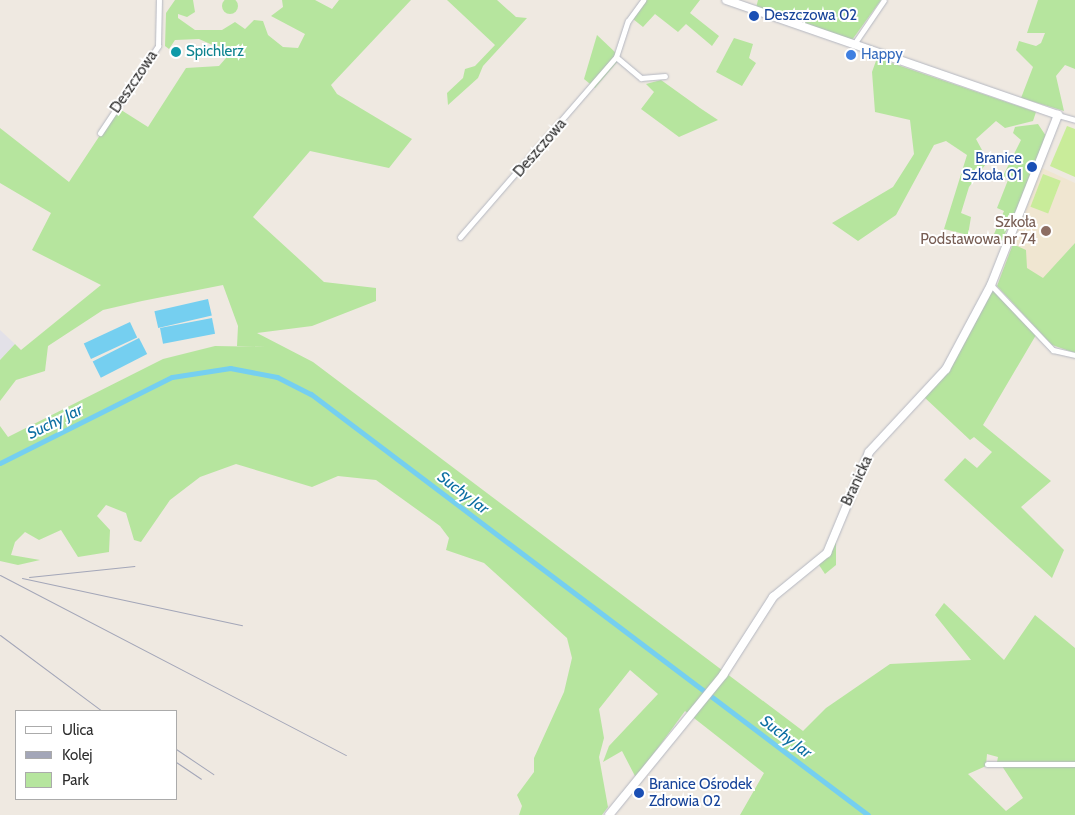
<!DOCTYPE html>
<meta charset="utf-8">
<style>
body{margin:0}
#map{position:relative;width:1075px;height:815px;overflow:hidden;background:#efe9e1;font-family:Cabin,sans-serif}
div>[style]{position:absolute}
[style*='--x']{left:calc(var(--x)*1px);top:calc(var(--y)*1px);width:calc(var(--w)*1px);rotate:calc(var(--a)*1deg)}
.industrial>*{inset:0;background:#e3e1e8}
.education>*{inset:0;background:#f0e6d1}
.green>*{inset:0;background:#b6e59e}
.round{border-radius:50%}
.pitch>*{inset:0;background:#c9ec9a;transform-origin:0 0}
.water>*{inset:0;background:#75cff0;transform-origin:0 0}
.canal>*{height:5px;margin:-2.5px;padding:0 2.5px;transform-origin:2.5px;border-radius:2.5px;background:#75cff0}
.roads{filter:drop-shadow(0 0 1px #b4b7c1) drop-shadow(0 0 1px #b4b7c1)}
.street>*{height:5px;margin:-2.5px;padding:0 2.5px;transform-origin:2.5px;border-radius:2.5px;background:#fff}
.secondary>*{height:8px;margin:-4px;padding:0 4px;transform-origin:4px;border-radius:4px;background:#fff}
.rail>*{height:1px;margin:-0.5px;padding:0 0.5px;transform-origin:0.5px;border-radius:0.5px;background:#a3a6b8}
.dots>*{width:14px;height:14px;translate:-50% -50%;box-sizing:border-box;border:2px solid #fff;border-radius:50%}
span{translate:-50% -50%;white-space:nowrap;text-align:center;line-height:1.15;-webkit-text-stroke:4px #fff;paint-order:stroke}
.transit-label{font-size:15px;color:#164399}
.left{translate:0 -50%;text-align:left}
.right{translate:-100% -50%;text-align:right}
.culture-label{font-size:15px;color:#0d838f}
.shop-label{font-size:15px;color:#366cbe}
.street-label{font-size:15px;color:#2e2e2e}
.education-label{font-size:15px;color:#785e54}
.water-label{font-size:16px;color:#0d6fa3;font-style:italic}
.legend{position:absolute;left:15px;top:710px;width:162px;height:90px;box-sizing:border-box;background:#fff;border:1px solid #ababab;margin:0;padding:6px 9px;list-style:none;font-size:15px;color:#2e2e2e}
.legend li{display:flex;align-items:center;gap:10px;height:25px}
.legend b{width:25px;border:1px solid #ababab}
</style>
<div id="map">
<div class="industrial">
<i style="clip-path:polygon(0 330px,15px 344px,0 360px)"></i>
</div>
<div class="education">
<i style="clip-path:polygon(1042px 168px,1075px 183px,1075px 243px,1033px 290px,1000px 277px)"></i>
</div>
<div class="green">
<i class="round" style="left:222px;top:-2px;width:16px;height:16px"></i>
<i style="clip-path:polygon(175px 0,193px 0,195px 12px,187px 17px,178px 14px,178px 18px,195px 30px,222px 30px,235px 22px,245px 29px,254px 20px,263px 21px,268px 35px,283px 47px,298px 48px,305px 34px,271px 16px,283px 7px,282px 0,315px 0,332px 9px,339px 0,411px 0,331px 85px,337px 94px,412px 139px,389px 168px,310px 151px,253px 217px,324px 282px,376px 288px,376px 301px,312px 326px,257px 333px,313px 362px,803px 731px,826px 708px,890px 664px,971px 660px,935px 615px,944px 603px,1004px 660px,1035px 615px,1075px 648px,1075px 762px,997px 762px,998px 757px,987px 754px,986px 766px,968px 774px,1006px 811px,1023px 798px,1002px 766px,1075px 765px,1075px 815px,740px 815px,764px 773px,685px 711px,636px 778px,622px 751px,603px 762px,609px 746px,658px 694px,630px 670px,599px 709px,604px 738px,599px 757px,608px 807px,602px 815px,519px 815px,522px 806px,517px 795px,534px 772px,534px 758px,564px 692px,572px 658px,567px 638px,484px 563px,446px 550px,449px 538px,440px 526px,376px 480px,338px 476px,312px 487px,236px 464px,200px 477px,170px 500px,141px 542px,134px 540px,126px 513px,106px 505px,97px 516px,110px 530px,109px 552px,78px 557px,61px 530px,39px 540px,25px 532px,15px 542px,11px 555px,40px 560px,18px 565px,0 561px,0 426px,8px 437px,163px 359px,215px 346px,266px 347px,237px 346px,238px 326px,223px 285px,142px 301px,103px 310px,48px 346px,45px 371px,16px 380px,0 401px,0 360px,15px 344px,21px 350px,101px 285px,32px 250px,51px 213px,0 183px,0 128px,69px 182px,118px 108px,148px 127px,186px 68px,219px 66px,226px 58px,217px 47px,199px 39px,175px 40px,169px 49px,165px 46px,166px 13px)"></i>
<i style="clip-path:polygon(447px 0,497px 0,516px 17px,527px 18px,483px 66px,478px 78px,448px 105px,447px 93px,463px 78px,465px 69px,475px 66px,495px 45px)"></i>
<i style="clip-path:polygon(645px 0,700px 0,690px 13px,719px 36px,712px 46px,686px 24px,678px 32px,655px 14px,643px 27px,633px 19px)"></i>
<i style="clip-path:polygon(758px 0,881px 0,852px 40px,756px 8px)"></i>
<i style="clip-path:polygon(1038px 0,1075px 0,1075px 69px,1065px 65px,1056px 76px,1064px 111px,1021px 98px,1033px 67px,1016px 50px,1019px 41px,1036px 46px,1041px 43px,1045px 33px,1027px 33px)"></i>
<i style="clip-path:polygon(597px 35px,617px 54px,618px 61px,595px 88px,584px 79px)"></i>
<i style="clip-path:polygon(734px 38px,753px 44px,749px 58px,756px 63px,742px 86px,716px 72px)"></i>
<i style="clip-path:polygon(877px 58px,1036px 112px,1033px 121px,1005px 128px,996px 121px,976px 139px,988px 161px,969px 187px,961px 213px,971px 217px,968px 235px,944px 229px,967px 155px,946px 141px,934px 145px,896px 215px,858px 241px,832px 223px,893px 187px,914px 154px,910px 120px,875px 112px,872px 72px)"></i>
<i style="clip-path:polygon(661px 80px,700px 108px,718px 120px,679px 137px,641px 109px,654px 92px,646px 84px)"></i>
<i style="clip-path:polygon(1038px 124px,1046px 136px,1020px 205px,1000px 243px,991px 241px,1004px 211px,997px 208px,1008px 180px,1003px 176px,1021px 140px,1013px 133px,1015px 127px)"></i>
<i style="clip-path:polygon(1075px 243px,1075px 353px,1052px 345px,997px 286px,1013px 244px,1026px 250px,1027px 268px,1043px 278px)"></i>
<i style="clip-path:polygon(993px 290px,1036px 335px,983px 425px,1051px 481px,1021px 507px,1064px 550px,1052px 578px,944px 480px,965px 458px,977px 468px,992px 452px,974px 437px,970px 440px,924px 397px)"></i>
<i style="clip-path:polygon(836px 540px,836px 565px,825px 574px,819px 565px)"></i>
</div>
<div class="pitch">
<i style="clip-path:polygon(1067px 126px,1075px 129px,1075px 177px,1050px 166px)"></i>
<i style="left:1043px;top:174px;width:19px;height:35px;rotate:21deg"></i>
</div>
<div class="water">
<i style="left:208px;top:299px;width:17px;height:55px;rotate:77deg"></i>
<i style="left:212px;top:318px;width:16px;height:53px;rotate:79deg"></i>
<i style="left:130px;top:322px;width:17px;height:51px;rotate:65deg"></i>
<i style="left:139px;top:338px;width:18px;height:52px;rotate:63deg"></i>
</div>
<div class="canal">
<i style="--x:0;--y:463;--w:192;--a:-26.6"></i>
<i style="--x:172;--y:377;--w:59;--a:-8.8"></i>
<i style="--x:230;--y:368;--w:48;--a:10.8"></i>
<i style="--x:277;--y:377;--w:38;--a:27"></i>
<i style="--x:311;--y:394;--w:698;--a:37.08"></i>
</div>
<div class="roads">
<div class="street">
<i style="--x:854;--y:44;--w:53;--a:-55.7"></i>
<i style="--x:616;--y:57;--w:33;--a:40"></i>
<i style="--x:641;--y:78;--w:24;--a:-5"></i>
<i style="--x:1058;--y:115;--w:18;--a:16"></i>
<i style="--x:100;--y:133;--w:105;--a:-56.3"></i>
<i style="--x:158;--y:46;--w:46;--a:-88.8"></i>
<i style="--x:460;--y:237;--w:238;--a:-49.1"></i>
<i style="--x:616;--y:57;--w:38;--a:-72"></i>
<i style="--x:628;--y:21;--w:26;--a:-54"></i>
<i style="--x:991;--y:285;--w:90;--a:46.4"></i>
<i style="--x:1053;--y:350;--w:23;--a:13"></i>
<i style="--x:987;--y:764;--w:88;--a:0"></i>
</div>
<div class="secondary">
<i style="--x:609;--y:815;--w:181;--a:-50.8"></i>
<i style="--x:723;--y:675;--w:93;--a:-57.3"></i>
<i style="--x:773;--y:597;--w:70;--a:-39.2"></i>
<i style="--x:827;--y:553;--w:109;--a:-67.4"></i>
<i style="--x:869;--y:452;--w:113;--a:-47.1"></i>
<i style="--x:946;--y:369;--w:95;--a:-61.8"></i>
<i style="--x:991;--y:285;--w:183;--a:-68.5"></i>
<i style="--x:1058;--y:115;--w:351;--a:-160.9"></i>
</div>
</div>
<div class="rail">
<i style="--x:0;--y:575;--w:390;--a:27.5"></i>
<i style="--x:29;--y:577;--w:106;--a:-6"></i>
<i style="--x:22;--y:578;--w:225;--a:12.1"></i>
<i style="--x:0;--y:635;--w:127;--a:36.7"></i>
<i style="--x:176;--y:749;--w:45;--a:34"></i>
<i style="--x:176;--y:762;--w:30;--a:34"></i>
</div>
<div class="dots">
<i style="left:754px;top:16px;background:#1a4fb4"></i>
<i style="left:176px;top:52px;background:#0f9aa8"></i>
<i style="left:851px;top:55px;background:#3f7fe0"></i>
<i style="left:1032px;top:167px;background:#1a4fb4"></i>
<i style="left:1046px;top:231px;background:#8d6e63"></i>
<i style="left:639px;top:793px;background:#1a4fb4"></i>
</div>
<div class="transit-label">
<span class="left" style="left:764px;top:16px">Deszczowa 02</span>
<span class="right" style="left:1022px;top:167px">Branice<br>Szkoła 01</span>
<span class="left" style="left:649px;top:793px">Branice Ośrodek<br>Zdrowia 02</span>
</div>
<div class="culture-label">
<span class="left" style="left:186px;top:52px">Spichlerz</span>
</div>
<div class="shop-label">
<span class="left" style="left:861px;top:55px">Happy</span>
</div>
<div class="street-label">
<span style="left:134px;top:82px;rotate:-56deg">Deszczowa</span>
<span style="left:540px;top:148px;rotate:-49deg">Deszczowa</span>
<span style="left:857px;top:481px;rotate:-65deg">Branicka</span>
</div>
<div class="education-label">
<span class="right" style="left:1036px;top:231px">Szkoła<br>Podstawowa nr 74</span>
</div>
<div class="water-label">
<span style="left:55px;top:422px;rotate:-26deg">Suchy Jar</span>
<span style="left:463px;top:493px;rotate:37deg">Suchy Jar</span>
<span style="left:786px;top:737px;rotate:37deg">Suchy Jar</span>
</div>
<ul class="legend">
<li><b style="height:6px;background:#fff"></b>Ulica</li>
<li><b style="height:6px;background:#a3a6b8"></b>Kolej</li>
<li><b style="height:14px;background:#b6e59e"></b>Park</li>
</ul>
</div>
